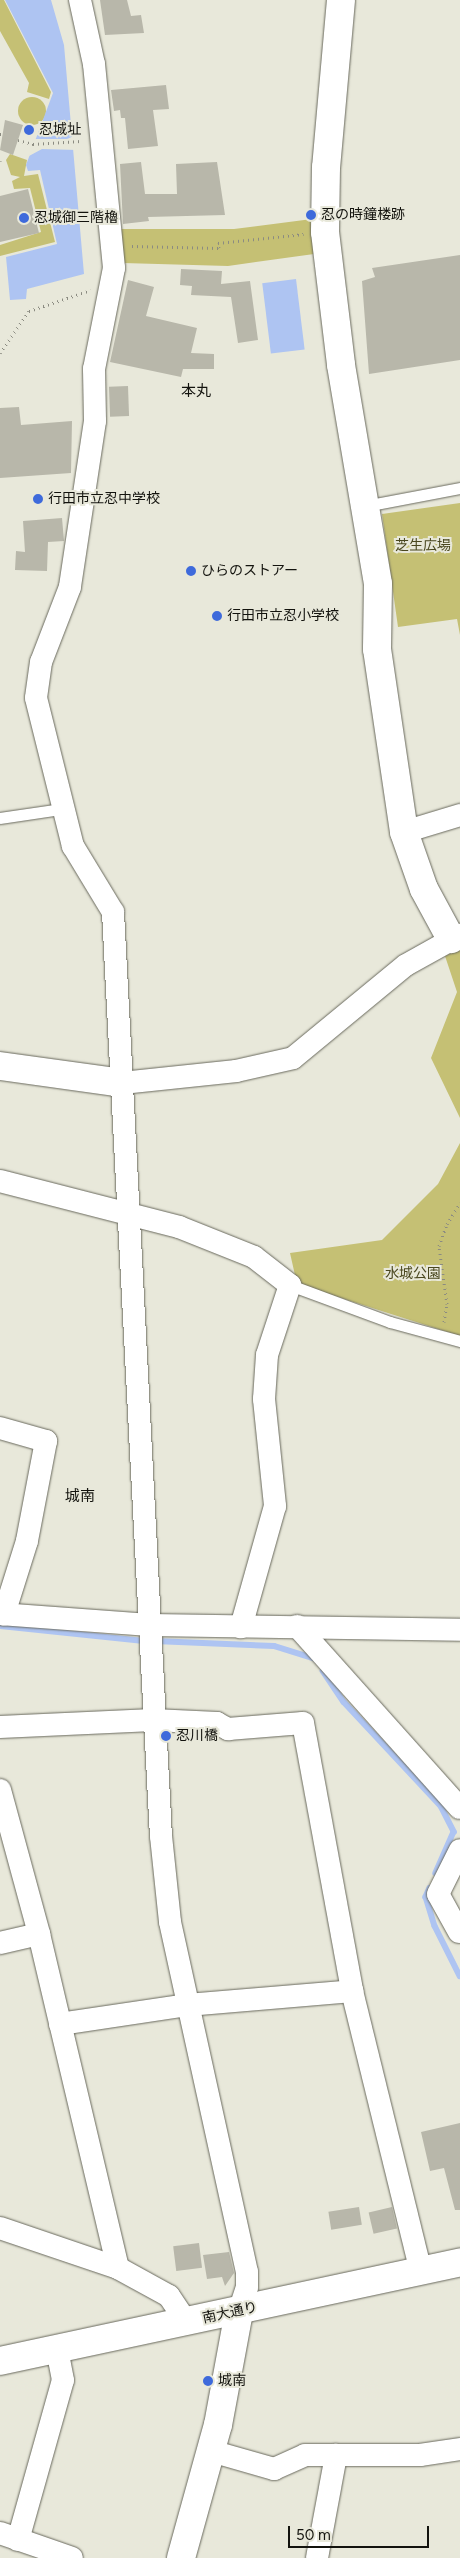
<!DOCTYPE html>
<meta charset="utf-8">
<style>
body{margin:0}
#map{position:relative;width:460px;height:2558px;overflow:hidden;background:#e8e8da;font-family:Figtree,"Noto Sans JP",sans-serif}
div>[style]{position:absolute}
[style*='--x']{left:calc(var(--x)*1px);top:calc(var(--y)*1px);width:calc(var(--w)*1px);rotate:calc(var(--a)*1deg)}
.green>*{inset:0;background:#c5c074}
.round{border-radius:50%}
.water>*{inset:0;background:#aec4f2;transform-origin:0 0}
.pier>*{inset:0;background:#e8e8da}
.stream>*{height:5.5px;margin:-2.75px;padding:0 2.75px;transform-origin:2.75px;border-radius:2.75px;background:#aec4f2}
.building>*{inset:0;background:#b8b7aa;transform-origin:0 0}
.path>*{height:3px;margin-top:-1.5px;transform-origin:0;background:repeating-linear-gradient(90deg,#8b8b81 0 1px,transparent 0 5px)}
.roads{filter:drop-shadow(0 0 1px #69695d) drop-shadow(0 0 1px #69695d)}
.lane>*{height:11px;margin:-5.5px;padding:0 5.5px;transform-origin:5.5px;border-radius:5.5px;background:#fff}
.street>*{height:22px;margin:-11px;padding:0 11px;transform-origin:11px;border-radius:11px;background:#fff}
.secondary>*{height:28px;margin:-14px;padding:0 14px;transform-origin:14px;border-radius:14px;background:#fff}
.dots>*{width:14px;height:14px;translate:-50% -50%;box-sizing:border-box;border:2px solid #e8e8da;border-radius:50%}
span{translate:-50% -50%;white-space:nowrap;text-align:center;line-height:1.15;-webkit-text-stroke:4px #e8e8da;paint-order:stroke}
.poi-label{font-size:14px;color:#13130e}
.left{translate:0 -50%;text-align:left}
.park-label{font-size:14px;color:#49471f}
.street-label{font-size:14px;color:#13130e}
.neighbourhood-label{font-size:15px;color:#13130e}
.scale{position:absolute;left:288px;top:2526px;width:141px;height:22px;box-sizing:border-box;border:2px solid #13130e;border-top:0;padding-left:6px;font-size:15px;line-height:18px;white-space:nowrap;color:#13130e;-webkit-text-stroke:4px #e8e8da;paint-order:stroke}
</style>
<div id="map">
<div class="green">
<i style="clip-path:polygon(0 0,4px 0,51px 92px,49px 99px,27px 92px,29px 83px,0 31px)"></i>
<i class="round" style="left:18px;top:97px;width:28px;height:28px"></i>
<i style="clip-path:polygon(10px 154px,27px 160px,24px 176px,38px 174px,55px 242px,0 256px,0 245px,41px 232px,30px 188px,14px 189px,12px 181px,20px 177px,11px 175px,6px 160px)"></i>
<i style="clip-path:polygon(312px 219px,314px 254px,228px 266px,123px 263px,120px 229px,234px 229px)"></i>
<i style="clip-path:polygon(460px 503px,460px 635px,457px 619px,398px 627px,382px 514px)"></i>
<i style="clip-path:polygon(460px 949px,460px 1118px,431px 1058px,457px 992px,445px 956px)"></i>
<i style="clip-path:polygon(460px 1143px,460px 1336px,297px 1284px,290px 1253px,382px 1240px,438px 1184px)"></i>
</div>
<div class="water">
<i style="clip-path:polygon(5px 0,51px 0,64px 45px,84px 274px,27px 289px,26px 299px,10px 300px,6px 257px,57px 244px,40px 170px,28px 171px,26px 165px,53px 93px)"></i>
<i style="left:296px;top:279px;width:71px;height:34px;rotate:83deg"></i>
</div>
<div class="pier">
<i style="clip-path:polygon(76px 135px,77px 150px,42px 149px,29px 156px,33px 139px,67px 139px)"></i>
</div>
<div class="stream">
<i style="--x:0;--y:1626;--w:147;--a:5.9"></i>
<i style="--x:155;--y:1641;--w:119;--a:2.4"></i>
<i style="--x:274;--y:1646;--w:44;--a:17.2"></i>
<i style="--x:323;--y:1671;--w:37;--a:56"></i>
<i style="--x:344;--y:1702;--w:142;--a:47"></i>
<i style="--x:441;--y:1806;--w:29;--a:63"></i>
<i style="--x:454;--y:1832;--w:45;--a:113.7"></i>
<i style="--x:430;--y:1888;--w:10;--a:114"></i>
<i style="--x:426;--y:1897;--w:30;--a:73"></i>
<i style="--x:435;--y:1926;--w:56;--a:63.4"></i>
</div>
<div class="building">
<i style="clip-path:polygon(100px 0,127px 0,131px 16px,141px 15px,144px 33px,105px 35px)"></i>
<i style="clip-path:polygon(166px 85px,169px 109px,153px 110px,158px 146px,128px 149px,125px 118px,121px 118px,120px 110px,114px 111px,111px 90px)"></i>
<i style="clip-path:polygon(5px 120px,23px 125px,13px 155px,0 150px)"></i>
<i style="clip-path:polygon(141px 162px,145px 194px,177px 194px,176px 164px,217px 162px,225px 215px,148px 217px,149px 221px,123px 224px,120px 164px)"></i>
<i style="clip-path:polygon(28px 189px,39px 233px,0 242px,0 196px)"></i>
<i style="clip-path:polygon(460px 255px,460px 360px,369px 374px,362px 281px,375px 277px,372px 268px)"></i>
<i style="clip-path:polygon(181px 269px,222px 271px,221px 284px,250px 281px,258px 340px,238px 343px,231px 297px,191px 295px,192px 286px,180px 285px)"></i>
<i style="clip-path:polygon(128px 280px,154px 287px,146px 316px,197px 328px,191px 353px,214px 354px,214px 369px,183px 369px,181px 377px,110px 362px)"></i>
<i style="left:128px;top:386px;width:30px;height:19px;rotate:88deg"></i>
<i style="clip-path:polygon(19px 407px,21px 425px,72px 421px,71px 473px,0 478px,0 408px)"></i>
<i style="clip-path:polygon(62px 518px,64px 541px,48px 542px,47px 571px,15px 570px,16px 551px,25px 552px,23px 521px)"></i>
<i style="clip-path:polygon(460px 2123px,460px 2210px,455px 2210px,444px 2168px,430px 2171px,421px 2132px)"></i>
<i style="left:359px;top:2207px;width:18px;height:31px;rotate:81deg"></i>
<i style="left:392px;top:2207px;width:22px;height:24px;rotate:77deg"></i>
<i style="left:199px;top:2243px;width:25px;height:26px;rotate:83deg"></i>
<i style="clip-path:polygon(229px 2252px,234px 2273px,225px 2286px,222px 2277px,207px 2279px,203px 2255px)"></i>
</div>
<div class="path">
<i style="--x:0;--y:134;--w:1;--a:0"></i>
<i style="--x:18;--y:140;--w:16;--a:15"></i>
<i style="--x:33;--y:144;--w:48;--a:-3.6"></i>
<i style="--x:0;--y:161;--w:4;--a:-76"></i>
<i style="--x:132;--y:246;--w:87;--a:1.3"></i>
<i style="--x:219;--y:248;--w:5;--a:-101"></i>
<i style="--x:218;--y:243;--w:86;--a:-6"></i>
<i style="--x:0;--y:353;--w:51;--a:-55.4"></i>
<i style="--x:29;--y:311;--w:65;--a:-18.7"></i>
<i style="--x:444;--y:1322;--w:18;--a:-81"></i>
<i style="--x:447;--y:1304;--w:59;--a:-97.9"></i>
<i style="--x:439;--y:1246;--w:23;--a:-70"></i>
<i style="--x:447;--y:1224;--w:25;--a:-58"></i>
</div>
<div class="roads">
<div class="lane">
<i style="--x:365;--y:506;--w:97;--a:-10.7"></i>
<i style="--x:0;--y:818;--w:62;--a:-8.4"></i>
<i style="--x:290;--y:1285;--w:107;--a:20.3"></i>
<i style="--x:390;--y:1322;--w:73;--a:15.2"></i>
</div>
<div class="street">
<i style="--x:80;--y:0;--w:66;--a:77.7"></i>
<i style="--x:94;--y:64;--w:205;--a:84.4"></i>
<i style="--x:114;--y:268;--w:103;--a:101.2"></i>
<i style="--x:94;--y:369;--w:52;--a:88.9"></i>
<i style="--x:95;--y:421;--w:168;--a:98.6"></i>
<i style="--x:70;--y:587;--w:80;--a:111.1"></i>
<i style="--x:41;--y:662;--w:36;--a:98"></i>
<i style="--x:36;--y:698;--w:153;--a:76"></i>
<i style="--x:73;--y:846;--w:77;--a:58.8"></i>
<i style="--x:113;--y:912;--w:925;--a:87.03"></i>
<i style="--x:161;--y:1836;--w:86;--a:84"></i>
<i style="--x:170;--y:1922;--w:358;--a:77.6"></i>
<i style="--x:247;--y:2272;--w:15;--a:90"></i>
<i style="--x:247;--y:2287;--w:26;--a:108"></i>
<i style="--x:404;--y:832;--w:59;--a:-16.9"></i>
<i style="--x:122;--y:1083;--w:115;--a:-6"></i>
<i style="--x:236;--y:1071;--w:58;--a:-12.8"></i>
<i style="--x:293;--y:1058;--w:146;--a:-39.5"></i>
<i style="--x:406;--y:965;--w:62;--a:-29.1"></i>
<i style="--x:0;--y:1181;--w:185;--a:14.4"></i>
<i style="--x:179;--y:1227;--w:81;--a:21.8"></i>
<i style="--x:254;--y:1257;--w:46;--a:37.9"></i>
<i style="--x:290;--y:1285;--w:74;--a:108.2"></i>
<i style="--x:267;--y:1355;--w:44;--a:93.9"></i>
<i style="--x:264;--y:1399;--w:108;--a:84.1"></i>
<i style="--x:275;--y:1506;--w:126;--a:105.7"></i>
<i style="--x:0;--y:1428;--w:48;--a:15.8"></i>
<i style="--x:46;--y:1441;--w:102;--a:100.8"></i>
<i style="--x:27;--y:1541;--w:77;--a:107.5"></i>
<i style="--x:0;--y:1614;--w:150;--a:4.2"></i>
<i style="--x:150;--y:1625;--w:310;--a:0.9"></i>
<i style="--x:297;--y:1626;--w:244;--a:48.2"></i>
<i style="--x:0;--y:1727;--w:153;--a:-2.6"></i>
<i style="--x:153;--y:1720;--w:64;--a:2.7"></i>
<i style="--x:217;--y:1723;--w:13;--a:29"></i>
<i style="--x:228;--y:1729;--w:75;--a:-4.6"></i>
<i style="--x:303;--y:1723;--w:272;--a:79.6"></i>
<i style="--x:352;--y:1991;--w:288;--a:76.2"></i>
<i style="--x:0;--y:1790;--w:149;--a:74.8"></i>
<i style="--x:39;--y:1934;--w:343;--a:76.7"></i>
<i style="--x:459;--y:1932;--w:43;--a:-118.9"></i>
<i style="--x:438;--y:1894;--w:49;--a:-63.4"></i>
<i style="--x:0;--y:1943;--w:40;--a:-13"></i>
<i style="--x:60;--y:2024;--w:128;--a:-8.5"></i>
<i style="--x:187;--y:2005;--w:166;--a:-4.8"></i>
<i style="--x:0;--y:2228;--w:125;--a:18.7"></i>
<i style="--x:118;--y:2268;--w:58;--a:28.8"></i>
<i style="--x:169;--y:2296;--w:32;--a:56"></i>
<i style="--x:211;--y:2451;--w:66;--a:15.9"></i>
<i style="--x:274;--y:2469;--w:34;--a:-24"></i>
<i style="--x:305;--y:2455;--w:115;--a:0"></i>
<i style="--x:420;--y:2455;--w:40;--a:-8.5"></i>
<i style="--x:0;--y:2533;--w:76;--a:19.1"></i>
<i style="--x:18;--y:2540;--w:166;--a:-74.3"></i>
<i style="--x:63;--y:2380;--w:32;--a:-101"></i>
<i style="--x:317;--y:2558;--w:105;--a:-79.5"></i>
</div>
<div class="secondary">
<i style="--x:341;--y:0;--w:168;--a:95.1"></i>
<i style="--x:326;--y:167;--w:65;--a:90.9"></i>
<i style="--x:325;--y:232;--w:134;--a:83.1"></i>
<i style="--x:341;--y:365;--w:222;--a:80.4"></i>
<i style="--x:378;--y:584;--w:65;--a:90.9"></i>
<i style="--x:377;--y:649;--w:185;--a:81.6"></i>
<i style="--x:404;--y:832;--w:60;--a:70.7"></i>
<i style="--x:424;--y:889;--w:57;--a:61.6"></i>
<i style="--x:0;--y:1066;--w:123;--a:7.9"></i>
<i style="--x:0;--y:2361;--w:471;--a:-12.1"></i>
<i style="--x:181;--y:2558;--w:138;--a:-74.5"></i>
<i style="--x:218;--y:2425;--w:115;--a:-79.5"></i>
</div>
</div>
<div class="dots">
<i style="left:29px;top:130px;background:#3e6adb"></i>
<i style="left:311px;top:215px;background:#3e6adb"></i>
<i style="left:24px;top:218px;background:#3e6adb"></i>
<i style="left:38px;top:499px;background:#3e6adb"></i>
<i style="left:191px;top:571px;background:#3e6adb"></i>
<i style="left:217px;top:616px;background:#3e6adb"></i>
<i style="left:166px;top:1736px;background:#3e6adb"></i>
<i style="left:208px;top:2381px;background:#3e6adb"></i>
</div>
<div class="poi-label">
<span class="left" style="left:39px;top:130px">忍城址</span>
<span class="left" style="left:321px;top:215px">忍の時鐘楼跡</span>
<span class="left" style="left:34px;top:218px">忍城御三階櫓</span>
<span class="left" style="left:48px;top:499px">行田市立忍中学校</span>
<span class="left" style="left:201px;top:571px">ひらのストアー</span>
<span class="left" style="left:227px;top:616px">行田市立忍小学校</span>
<span class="left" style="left:176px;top:1736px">忍川橋</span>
<span class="left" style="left:218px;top:2381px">城南</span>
</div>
<div class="park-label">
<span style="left:423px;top:546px">芝生広場</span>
<span style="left:413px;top:1274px">水城公園</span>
</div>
<div class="street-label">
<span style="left:230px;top:2313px;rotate:-12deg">南大通り</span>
</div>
<div class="neighbourhood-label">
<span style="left:196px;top:392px">本丸</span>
<span style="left:80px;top:1497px">城南</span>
</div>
<div class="scale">50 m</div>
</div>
